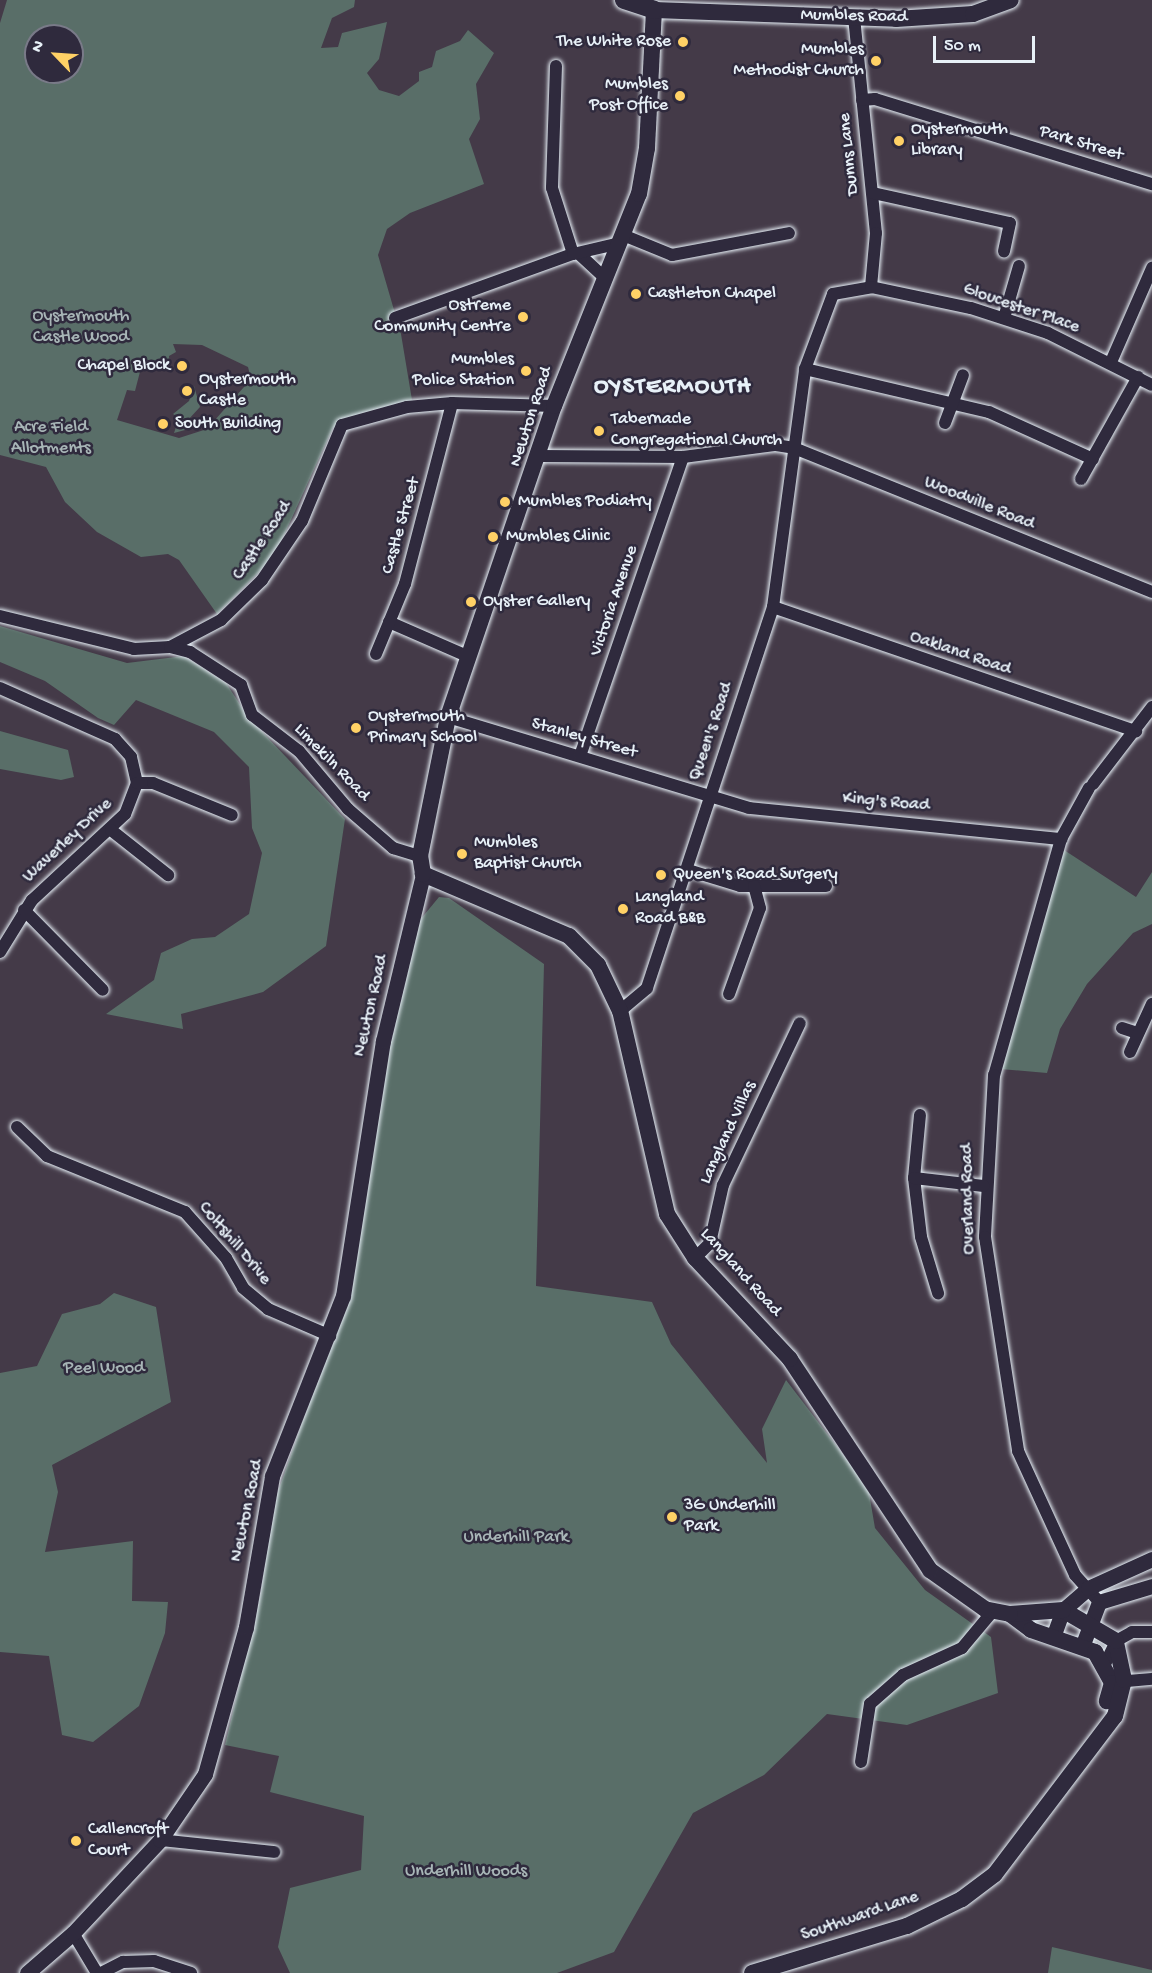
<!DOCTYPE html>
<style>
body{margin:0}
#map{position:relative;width:1152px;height:1973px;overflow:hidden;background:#443a48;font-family:"Gochi Hand",sans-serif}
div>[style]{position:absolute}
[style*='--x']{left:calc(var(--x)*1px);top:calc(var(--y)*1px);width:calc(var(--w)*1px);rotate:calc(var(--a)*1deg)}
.green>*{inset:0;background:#596e68}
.roads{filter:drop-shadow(0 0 2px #e8f1f8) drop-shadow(0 0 2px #e8f1f8)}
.minor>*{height:12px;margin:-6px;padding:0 6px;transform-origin:6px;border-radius:6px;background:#2f2a3d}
.tertiary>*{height:15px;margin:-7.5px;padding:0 7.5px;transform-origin:7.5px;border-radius:7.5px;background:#2f2a3d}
.secondary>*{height:16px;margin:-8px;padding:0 8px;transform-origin:8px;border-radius:8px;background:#2f2a3d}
.primary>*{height:18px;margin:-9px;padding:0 9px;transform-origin:9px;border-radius:9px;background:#2f2a3d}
.dots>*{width:16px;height:16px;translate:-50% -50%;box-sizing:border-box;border:3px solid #2f2a3d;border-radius:50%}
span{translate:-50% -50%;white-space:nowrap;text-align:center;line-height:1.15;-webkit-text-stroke:5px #2f2a3d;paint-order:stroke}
.street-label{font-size:18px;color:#e8f1f8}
.poi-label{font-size:18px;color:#e8f1f8}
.right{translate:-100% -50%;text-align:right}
.left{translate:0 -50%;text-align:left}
.park-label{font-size:18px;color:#a8b6b7}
.district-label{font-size:24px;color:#e8f1f8;font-weight:700;letter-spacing:1.5px}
.north{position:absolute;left:24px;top:24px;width:60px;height:60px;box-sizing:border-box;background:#2f2a3d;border:2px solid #797a88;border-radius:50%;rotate:295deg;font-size:16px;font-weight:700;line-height:24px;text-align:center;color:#e8f1f8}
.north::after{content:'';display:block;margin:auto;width:21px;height:27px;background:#ffd166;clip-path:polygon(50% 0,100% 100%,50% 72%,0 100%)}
.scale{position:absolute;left:933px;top:36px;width:102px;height:27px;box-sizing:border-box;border:3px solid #e8f1f8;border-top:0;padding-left:8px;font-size:18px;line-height:21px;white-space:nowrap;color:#e8f1f8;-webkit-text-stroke:4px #2f2a3d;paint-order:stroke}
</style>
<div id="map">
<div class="green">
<i style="clip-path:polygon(evenodd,7px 0,355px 0,354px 7px,332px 18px,321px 48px,338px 47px,342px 33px,387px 22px,379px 59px,367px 73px,379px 90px,399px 96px,419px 81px,419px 72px,432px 67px,436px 51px,460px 41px,468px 30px,494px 53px,476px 84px,480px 119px,469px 139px,484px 184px,410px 213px,387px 229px,378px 255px,401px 334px,413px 406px,333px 428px,274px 557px,217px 614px,179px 560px,168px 554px,141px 557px,97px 532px,65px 502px,46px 467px,0 455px,0 23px,7px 0,36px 36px,72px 36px,72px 72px,36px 72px,36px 36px,7px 0,173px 344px,202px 345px,248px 367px,251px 379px,207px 429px,179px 438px,117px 420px,127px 390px,135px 391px,142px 364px,170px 370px,169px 356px,176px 352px,173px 344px)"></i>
<i style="clip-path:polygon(194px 386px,200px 407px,188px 420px,196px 427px,174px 433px,179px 418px,173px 414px,189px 401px)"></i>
<i style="clip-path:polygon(0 626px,127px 663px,184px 656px,226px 683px,249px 718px,345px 819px,326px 946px,263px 992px,181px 1014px,183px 1029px,106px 1014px,154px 980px,161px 953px,192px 939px,215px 937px,249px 914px,262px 853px,252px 828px,249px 767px,214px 732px,136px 700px,114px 725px,98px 718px,45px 681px,0 662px)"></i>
<i style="clip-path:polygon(0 731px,68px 750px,74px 777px,61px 780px,0 769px)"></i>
<i style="clip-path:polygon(1064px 850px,1136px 897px,1152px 872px,1152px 924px,1133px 933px,1087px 984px,1060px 1029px,1047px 1073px,1000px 1069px)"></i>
<i style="clip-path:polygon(439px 897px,449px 898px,544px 964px,536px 1286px,652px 1302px,671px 1344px,767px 1463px,762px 1429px,786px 1380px,868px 1487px,875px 1528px,925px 1590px,991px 1637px,998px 1693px,907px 1725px,827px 1714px,764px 1775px,693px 1813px,614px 1952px,557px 1973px,290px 1973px,278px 1947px,290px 1888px,361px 1870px,364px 1816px,270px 1792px,279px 1756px,225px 1745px,261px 1592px,272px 1508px,333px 1336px,385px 1061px,420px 920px)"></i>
<i style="clip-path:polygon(114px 1293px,156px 1307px,171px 1402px,52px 1465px,58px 1492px,45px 1552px,133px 1541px,132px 1601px,168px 1602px,165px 1633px,139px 1706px,93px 1742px,62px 1735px,49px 1656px,0 1652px,0 1373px,37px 1366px,62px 1314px,100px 1304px)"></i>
<i style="clip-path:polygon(1052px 1947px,1152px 1970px,1152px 1973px,1048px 1973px)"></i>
</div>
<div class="roads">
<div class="minor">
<i style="--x:854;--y:17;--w:217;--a:84.2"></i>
<i style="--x:876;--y:233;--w:54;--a:95.3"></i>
<i style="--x:556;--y:66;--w:122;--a:91.9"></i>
<i style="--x:552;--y:188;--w:69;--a:72.3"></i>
<i style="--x:862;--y:100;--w:13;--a:-4"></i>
<i style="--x:875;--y:99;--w:290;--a:17.1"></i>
<i style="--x:873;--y:193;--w:140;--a:12.4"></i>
<i style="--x:1010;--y:223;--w:29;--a:102"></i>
<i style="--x:623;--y:235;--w:53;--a:22.2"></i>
<i style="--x:672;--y:255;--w:119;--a:-10.6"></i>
<i style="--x:578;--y:253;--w:37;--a:43"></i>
<i style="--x:395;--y:318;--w:189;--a:-19.8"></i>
<i style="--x:573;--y:254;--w:48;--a:-13.2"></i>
<i style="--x:1004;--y:318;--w:54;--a:-73.9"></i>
<i style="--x:1111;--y:362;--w:103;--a:-66.4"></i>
<i style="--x:805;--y:369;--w:189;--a:13.2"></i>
<i style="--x:989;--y:412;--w:114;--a:24.3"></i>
<i style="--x:945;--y:423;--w:51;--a:-69.4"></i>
<i style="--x:541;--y:456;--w:142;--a:0.4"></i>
<i style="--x:683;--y:457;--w:94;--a:-7.4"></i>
<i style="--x:776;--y:445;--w:18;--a:9"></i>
<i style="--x:794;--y:448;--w:386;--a:21.9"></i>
<i style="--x:1081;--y:479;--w:117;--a:-60.8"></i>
<i style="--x:773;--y:607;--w:384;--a:18.9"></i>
<i style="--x:0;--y:616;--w:138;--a:13.8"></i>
<i style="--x:134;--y:649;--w:36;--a:-3"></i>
<i style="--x:170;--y:647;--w:58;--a:-27.9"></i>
<i style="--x:221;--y:620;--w:57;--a:-44.3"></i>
<i style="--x:262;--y:580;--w:71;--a:-55.9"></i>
<i style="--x:302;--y:521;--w:104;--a:-67.4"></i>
<i style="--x:342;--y:425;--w:67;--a:-15.5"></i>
<i style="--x:407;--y:407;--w:45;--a:-5.1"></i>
<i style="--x:452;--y:403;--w:102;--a:1.7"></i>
<i style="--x:389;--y:622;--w:87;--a:23.6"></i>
<i style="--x:170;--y:647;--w:21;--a:14"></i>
<i style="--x:190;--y:652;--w:61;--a:32.9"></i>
<i style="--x:241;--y:685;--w:32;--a:70"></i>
<i style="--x:252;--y:715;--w:59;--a:37.5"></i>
<i style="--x:299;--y:751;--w:76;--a:49.8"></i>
<i style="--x:348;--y:809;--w:60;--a:40.9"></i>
<i style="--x:393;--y:848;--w:28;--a:17"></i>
<i style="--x:376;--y:654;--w:76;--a:-67.5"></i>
<i style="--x:405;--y:584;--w:187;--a:-75.4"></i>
<i style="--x:0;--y:688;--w:126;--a:23.9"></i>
<i style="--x:115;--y:739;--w:24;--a:48"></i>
<i style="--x:131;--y:757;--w:27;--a:77"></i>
<i style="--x:137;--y:783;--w:33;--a:111"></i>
<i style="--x:125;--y:814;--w:127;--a:137.2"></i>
<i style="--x:32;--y:900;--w:61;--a:121.6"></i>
<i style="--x:448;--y:717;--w:314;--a:16.8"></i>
<i style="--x:749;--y:808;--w:314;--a:5.7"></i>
<i style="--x:580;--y:756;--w:316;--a:-71"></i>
<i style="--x:137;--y:783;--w:16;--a:0"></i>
<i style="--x:153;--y:783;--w:85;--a:22.1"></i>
<i style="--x:1093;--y:784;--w:97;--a:-52.5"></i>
<i style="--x:1089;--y:788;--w:58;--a:118.8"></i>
<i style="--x:1061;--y:839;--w:245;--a:105.8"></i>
<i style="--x:994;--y:1075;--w:162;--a:93.2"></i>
<i style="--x:985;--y:1237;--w:217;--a:81.2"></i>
<i style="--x:1018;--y:1451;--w:136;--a:65.3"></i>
<i style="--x:1075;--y:1575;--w:36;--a:48"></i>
<i style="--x:111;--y:830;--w:73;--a:38.3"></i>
<i style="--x:688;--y:870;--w:54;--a:17.1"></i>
<i style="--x:740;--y:886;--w:86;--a:0"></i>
<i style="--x:24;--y:910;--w:112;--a:45.4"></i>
<i style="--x:729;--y:994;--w:91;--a:-70.2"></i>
<i style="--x:760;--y:908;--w:23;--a:-105"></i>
<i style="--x:620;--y:1011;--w:35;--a:-40"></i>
<i style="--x:647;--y:988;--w:401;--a:-71.7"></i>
<i style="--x:773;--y:607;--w:240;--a:-82.3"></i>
<i style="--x:805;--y:369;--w:80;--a:-69.5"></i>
<i style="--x:833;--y:294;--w:39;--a:-10"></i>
<i style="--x:871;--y:287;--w:102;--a:11.9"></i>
<i style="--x:971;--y:308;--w:81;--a:18"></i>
<i style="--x:1048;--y:333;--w:116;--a:26.6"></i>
<i style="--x:1122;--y:1028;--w:16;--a:18"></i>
<i style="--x:1130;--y:1052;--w:53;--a:-65.4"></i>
<i style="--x:920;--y:1115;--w:63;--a:95.4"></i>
<i style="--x:914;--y:1178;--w:59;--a:83.2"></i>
<i style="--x:921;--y:1237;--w:59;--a:73.1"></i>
<i style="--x:17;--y:1127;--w:42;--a:44"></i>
<i style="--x:47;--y:1156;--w:149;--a:22.1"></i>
<i style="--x:185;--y:1212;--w:62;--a:48.3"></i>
<i style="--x:226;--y:1258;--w:34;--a:60"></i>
<i style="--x:243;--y:1288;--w:33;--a:40"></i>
<i style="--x:268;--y:1309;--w:68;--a:23.5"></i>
<i style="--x:914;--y:1178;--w:70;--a:6.5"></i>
<i style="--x:695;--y:1258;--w:21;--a:-45"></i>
<i style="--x:710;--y:1243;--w:59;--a:-77.4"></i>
<i style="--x:723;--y:1185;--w:179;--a:-64.6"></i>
<i style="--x:1105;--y:1664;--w:25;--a:-64"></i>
<i style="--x:1116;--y:1641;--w:18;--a:-29"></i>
<i style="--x:1132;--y:1632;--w:20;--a:0"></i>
<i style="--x:1116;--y:1682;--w:36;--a:-5"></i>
<i style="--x:861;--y:1762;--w:59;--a:-81.2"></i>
<i style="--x:870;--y:1704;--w:44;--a:-41.3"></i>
<i style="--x:903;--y:1675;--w:65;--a:-24.6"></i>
<i style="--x:962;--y:1648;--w:48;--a:-50"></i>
<i style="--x:160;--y:1840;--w:115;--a:6"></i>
<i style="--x:73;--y:1933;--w:47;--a:59"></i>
<i style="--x:101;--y:1973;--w:25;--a:-27"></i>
<i style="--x:123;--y:1962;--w:31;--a:-2"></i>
<i style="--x:154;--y:1961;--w:39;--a:18"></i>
</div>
<div class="tertiary">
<i style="--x:1053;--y:1637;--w:29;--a:-70"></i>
<i style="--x:1063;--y:1610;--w:33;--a:-41"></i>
<i style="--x:1088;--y:1588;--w:70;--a:-24.4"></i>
<i style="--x:1083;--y:1644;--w:45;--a:-69.1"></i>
<i style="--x:1099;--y:1602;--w:55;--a:-16.8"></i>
<i style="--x:27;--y:1973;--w:61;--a:-41"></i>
<i style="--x:73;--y:1933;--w:127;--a:-46.9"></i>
<i style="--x:160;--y:1840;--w:80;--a:-55.7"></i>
<i style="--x:205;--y:1774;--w:153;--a:-74.4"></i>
<i style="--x:246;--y:1627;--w:153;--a:-80.2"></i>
<i style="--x:272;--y:1476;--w:193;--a:-68.5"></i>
<i style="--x:343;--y:1296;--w:258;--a:-81.1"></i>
<i style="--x:383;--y:1041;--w:172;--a:-76.5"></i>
</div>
<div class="secondary">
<i style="--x:1010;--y:1614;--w:26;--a:37"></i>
<i style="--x:1031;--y:1630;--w:68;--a:19"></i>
<i style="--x:1095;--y:1652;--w:35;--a:61"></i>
<i style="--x:1112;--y:1683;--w:19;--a:106"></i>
<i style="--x:752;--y:1973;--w:162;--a:-16.9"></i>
<i style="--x:907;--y:1926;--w:61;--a:-26.1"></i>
<i style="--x:962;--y:1899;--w:41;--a:-37.1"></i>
<i style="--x:995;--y:1874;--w:198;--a:-52.8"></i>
<i style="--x:1115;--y:1716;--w:37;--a:-76"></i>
<i style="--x:1124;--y:1680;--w:40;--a:-102"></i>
<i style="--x:1116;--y:1641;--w:61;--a:-149.7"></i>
<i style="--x:1063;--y:1610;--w:53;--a:175.7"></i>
<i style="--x:1010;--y:1614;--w:25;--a:-169"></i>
<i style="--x:985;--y:1609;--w:67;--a:-144.7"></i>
<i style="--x:930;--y:1570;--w:253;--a:-123.6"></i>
<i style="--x:790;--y:1359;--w:139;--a:-133.2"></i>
<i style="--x:695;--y:1258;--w:52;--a:-122.5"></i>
<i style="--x:667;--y:1214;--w:208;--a:-103"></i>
<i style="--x:620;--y:1011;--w:51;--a:-115.6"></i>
<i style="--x:598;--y:965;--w:41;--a:-135"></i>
<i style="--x:569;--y:936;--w:159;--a:-157"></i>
<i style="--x:423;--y:874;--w:18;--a:-99"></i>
<i style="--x:420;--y:856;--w:142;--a:-78.6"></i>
<i style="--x:448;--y:717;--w:329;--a:-71.2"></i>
<i style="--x:554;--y:406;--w:228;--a:-68.2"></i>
<i style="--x:639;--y:194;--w:47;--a:-80.1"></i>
<i style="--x:647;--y:148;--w:138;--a:-87.1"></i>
<i style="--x:654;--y:10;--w:242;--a:2.1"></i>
<i style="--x:896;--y:19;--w:77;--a:-3.7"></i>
<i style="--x:973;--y:14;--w:40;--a:-20.2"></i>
</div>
<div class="primary">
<i style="--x:624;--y:0;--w:32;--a:18"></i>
</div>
</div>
<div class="dots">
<i style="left:683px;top:42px;background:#ffd166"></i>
<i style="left:876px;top:61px;background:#ffd166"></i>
<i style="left:680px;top:96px;background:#ffd166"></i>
<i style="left:899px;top:141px;background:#ffd166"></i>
<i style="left:636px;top:294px;background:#ffd166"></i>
<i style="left:523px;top:317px;background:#ffd166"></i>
<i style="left:182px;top:366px;background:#ffd166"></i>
<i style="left:526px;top:371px;background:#ffd166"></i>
<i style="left:187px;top:391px;background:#ffd166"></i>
<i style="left:163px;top:424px;background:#ffd166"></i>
<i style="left:599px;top:431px;background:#ffd166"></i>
<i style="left:505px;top:502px;background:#ffd166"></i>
<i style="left:493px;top:537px;background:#ffd166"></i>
<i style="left:471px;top:602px;background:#ffd166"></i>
<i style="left:356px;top:728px;background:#ffd166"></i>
<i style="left:462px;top:854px;background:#ffd166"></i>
<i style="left:661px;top:875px;background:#ffd166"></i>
<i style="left:623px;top:909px;background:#ffd166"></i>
<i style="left:672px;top:1517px;background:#ffd166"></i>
<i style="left:76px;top:1841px;background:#ffd166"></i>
</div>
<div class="street-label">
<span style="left:854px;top:17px;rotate:1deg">Mumbles Road</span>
<span style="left:1081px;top:144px;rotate:17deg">Park Street</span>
<span style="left:850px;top:154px;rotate:-96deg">Dunns Lane</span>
<span style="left:1021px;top:309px;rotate:19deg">Gloucester Place</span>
<span style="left:532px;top:417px;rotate:-72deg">Newton Road</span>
<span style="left:979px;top:504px;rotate:22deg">Woodville Road</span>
<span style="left:402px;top:526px;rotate:-74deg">Castle Street</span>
<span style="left:263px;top:541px;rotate:-56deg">Castle Road</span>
<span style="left:615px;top:601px;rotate:-71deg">Victoria Avenue</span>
<span style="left:960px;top:654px;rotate:19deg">Oakland Road</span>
<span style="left:712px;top:732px;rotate:-71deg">Queen's Road</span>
<span style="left:584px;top:739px;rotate:16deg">Stanley Street</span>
<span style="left:331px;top:763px;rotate:46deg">Limekiln Road</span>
<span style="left:886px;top:803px;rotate:5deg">King's Road</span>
<span style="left:68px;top:841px;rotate:-43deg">Waverley Drive</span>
<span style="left:372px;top:1006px;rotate:-77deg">Newton Road</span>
<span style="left:729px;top:1133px;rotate:-65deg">Langland Villas</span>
<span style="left:969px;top:1199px;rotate:-91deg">Overland Road</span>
<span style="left:234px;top:1244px;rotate:50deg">Coltshill Drive</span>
<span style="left:740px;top:1273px;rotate:48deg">Langland Road</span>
<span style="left:248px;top:1511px;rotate:-78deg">Newton Road</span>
<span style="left:860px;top:1917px;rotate:-19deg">Southward Lane</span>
</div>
<div class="poi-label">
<span class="right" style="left:671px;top:42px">The White Rose</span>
<span class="right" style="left:864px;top:61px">Mumbles<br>Methodist Church</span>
<span class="right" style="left:668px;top:96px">Mumbles<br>Post Office</span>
<span class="left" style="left:911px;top:141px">Oystermouth<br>Library</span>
<span class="left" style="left:648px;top:294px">Castleton Chapel</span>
<span class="right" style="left:511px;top:317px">Ostreme<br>Community Centre</span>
<span class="right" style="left:514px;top:371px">Mumbles<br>Police Station</span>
<span class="right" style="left:170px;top:366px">Chapel Block</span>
<span class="left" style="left:199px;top:391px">Oystermouth<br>Castle</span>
<span class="left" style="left:611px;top:431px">Tabernacle<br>Congregational Church</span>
<span class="left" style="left:175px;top:424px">South Building</span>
<span class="left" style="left:518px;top:502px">Mumbles Podiatry</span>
<span class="left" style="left:506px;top:537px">Mumbles Clinic</span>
<span class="left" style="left:483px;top:602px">Oyster Gallery</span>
<span class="left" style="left:368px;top:728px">Oystermouth<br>Primary School</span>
<span class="left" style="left:474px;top:854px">Mumbles<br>Baptist Church</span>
<span class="left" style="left:673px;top:875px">Queen's Road Surgery</span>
<span class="left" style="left:635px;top:909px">Langland<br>Road B&amp;B</span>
<span class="left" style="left:684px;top:1517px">3G Underhill<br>Park</span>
<span class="left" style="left:88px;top:1841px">Callencroft<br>Court</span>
</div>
<div class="park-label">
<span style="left:81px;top:328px">Oystermouth<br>Castle Wood</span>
<span style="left:51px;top:439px">Acre Field<br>Allotments</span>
<span style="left:104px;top:1369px">Peel Wood</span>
<span style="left:516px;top:1538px">Underhill Park</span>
<span style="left:466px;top:1872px">Underhill Woods</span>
</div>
<div class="district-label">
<span style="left:673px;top:388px">OYSTERMOUTH</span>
</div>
<div class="north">N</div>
<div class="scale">50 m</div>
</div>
